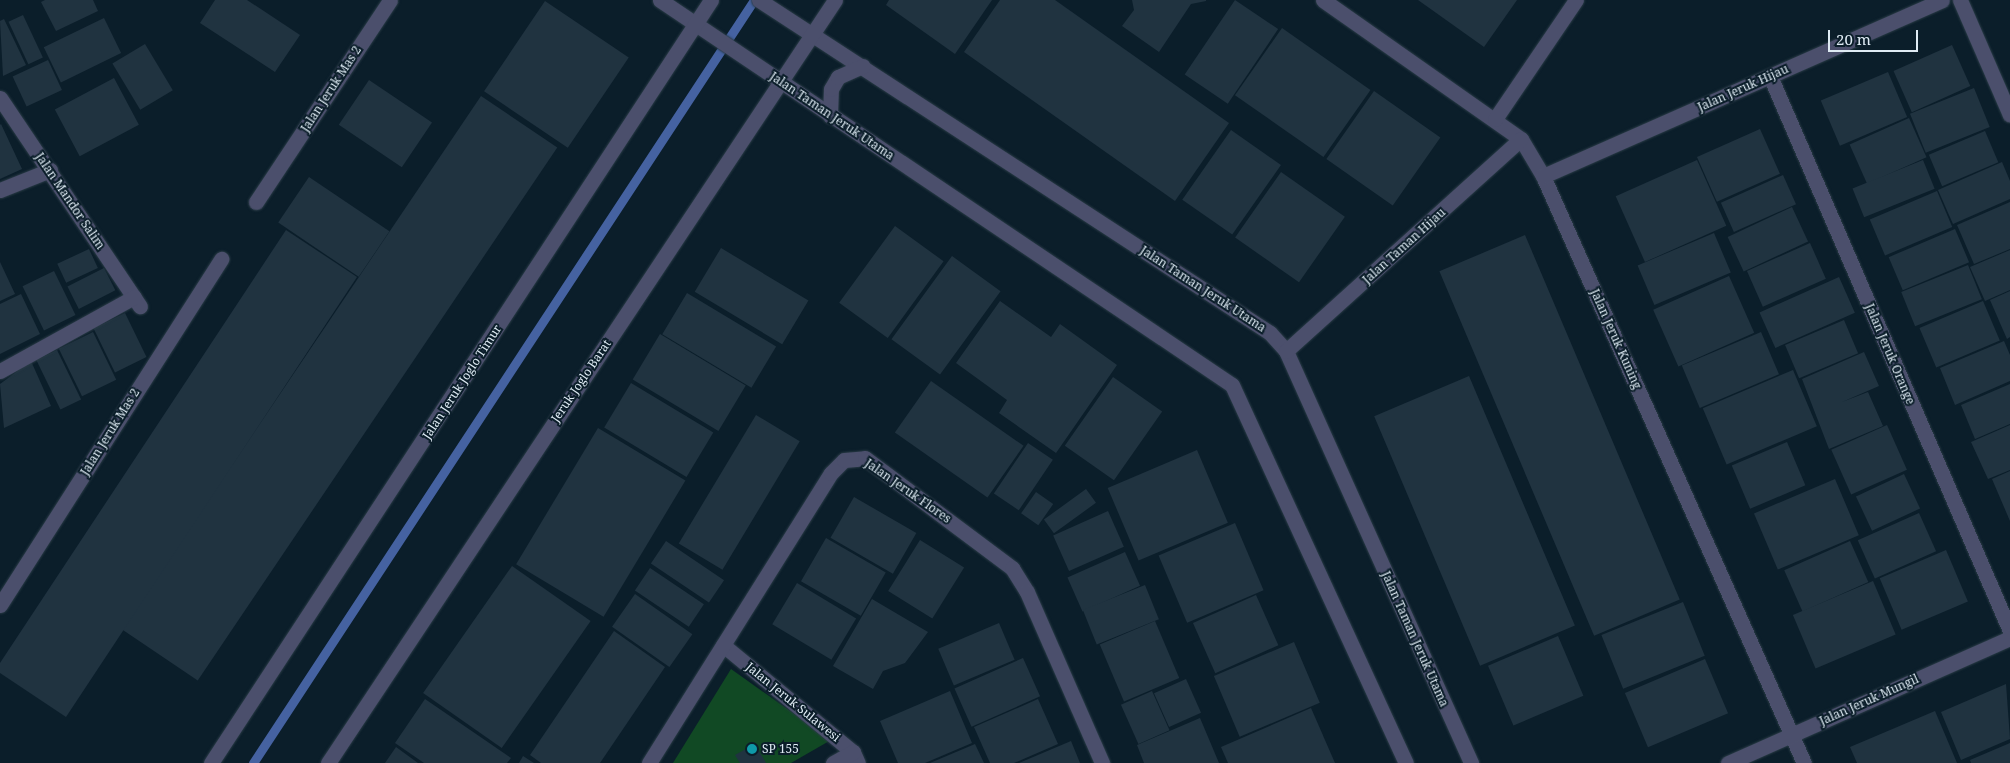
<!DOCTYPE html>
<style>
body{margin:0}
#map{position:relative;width:2010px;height:763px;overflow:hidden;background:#0b1e2a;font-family:"Noto Serif",serif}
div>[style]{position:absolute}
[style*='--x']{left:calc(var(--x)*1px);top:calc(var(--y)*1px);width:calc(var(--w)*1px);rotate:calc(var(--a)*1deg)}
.green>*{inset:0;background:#114924}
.stream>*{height:9px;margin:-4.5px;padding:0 4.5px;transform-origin:4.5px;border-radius:4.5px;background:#4562a1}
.building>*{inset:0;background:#203340;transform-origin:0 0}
.roads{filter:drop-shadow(0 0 1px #293b46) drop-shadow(0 0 1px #293b46)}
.minor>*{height:15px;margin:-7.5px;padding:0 7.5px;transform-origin:7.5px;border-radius:7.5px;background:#4b4f6c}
.dots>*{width:14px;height:14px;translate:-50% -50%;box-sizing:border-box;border:2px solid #0b1e2a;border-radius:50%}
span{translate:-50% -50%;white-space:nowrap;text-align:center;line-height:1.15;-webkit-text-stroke:4px #0b1e2a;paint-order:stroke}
.street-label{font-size:12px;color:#dfebf4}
.poi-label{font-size:12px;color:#dfebf4}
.left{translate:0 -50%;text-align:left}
.scale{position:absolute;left:1828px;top:30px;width:90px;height:22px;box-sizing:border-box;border:2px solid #dfebf4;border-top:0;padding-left:6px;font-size:15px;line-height:18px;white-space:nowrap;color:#dfebf4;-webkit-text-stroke:4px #0b1e2a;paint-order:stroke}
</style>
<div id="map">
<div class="green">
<i style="clip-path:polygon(731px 669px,831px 740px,791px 763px,673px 763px)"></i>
</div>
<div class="stream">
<i style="--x:253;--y:763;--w:913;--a:-56.71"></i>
</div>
<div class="building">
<i style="clip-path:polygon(45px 0,93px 0,98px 11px,56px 31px,41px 2px)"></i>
<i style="clip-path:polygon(215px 0,247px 0,300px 35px,275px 72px,200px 23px)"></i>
<i style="clip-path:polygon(889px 0,992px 0,955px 54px,886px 5px)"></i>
<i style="clip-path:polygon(1000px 0,1055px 0,1229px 123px,1175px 201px,964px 52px)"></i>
<i style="clip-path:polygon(1132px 0,1206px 0,1206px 1px,1191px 4px,1159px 52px,1122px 26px,1134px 10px)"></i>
<i style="left:1235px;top:0;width:52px;height:90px;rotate:34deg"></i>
<i style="clip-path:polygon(1418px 0,1517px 0,1484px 47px)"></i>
<i style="left:545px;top:1px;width:101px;height:109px;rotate:34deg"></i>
<i style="left:23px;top:15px;width:47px;height:16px;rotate:65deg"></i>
<i style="left:104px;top:18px;width:39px;height:67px;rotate:64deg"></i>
<i style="clip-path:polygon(4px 19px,26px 65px,3px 76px,0 21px)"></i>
<i style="left:1282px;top:28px;width:108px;height:82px;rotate:35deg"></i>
<i style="left:145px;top:44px;width:54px;height:38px;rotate:59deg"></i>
<i style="left:1952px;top:45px;width:45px;height:64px;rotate:66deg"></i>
<i style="left:48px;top:60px;width:33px;height:39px;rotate:65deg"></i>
<i style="left:1888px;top:72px;width:49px;height:73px;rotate:67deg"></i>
<i style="left:114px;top:78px;width:53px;height:67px;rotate:62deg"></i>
<i style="left:369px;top:80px;width:76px;height:54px;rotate:34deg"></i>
<i style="left:1974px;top:88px;width:42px;height:69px;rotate:68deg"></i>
<i style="left:1374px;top:91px;width:81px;height:83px;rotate:35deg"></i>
<i style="left:481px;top:96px;width:92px;height:643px;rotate:34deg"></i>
<i style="left:1909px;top:118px;width:43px;height:65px;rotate:66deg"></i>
<i style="clip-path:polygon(1px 124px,22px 169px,0 179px,0 125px)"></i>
<i style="left:1760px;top:129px;width:49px;height:69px;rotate:66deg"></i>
<i style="left:1231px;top:130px;width:61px;height:85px;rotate:35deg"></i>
<i style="left:1985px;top:131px;width:34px;height:61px;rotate:67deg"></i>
<i style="left:1697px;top:160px;width:72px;height:89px;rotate:66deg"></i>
<i style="left:1923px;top:160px;width:31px;height:76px;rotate:68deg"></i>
<i style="clip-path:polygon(2002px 162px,2010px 181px,2010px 199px,1953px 224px,1938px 190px)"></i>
<i style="left:1281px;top:172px;width:78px;height:80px;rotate:35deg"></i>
<i style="left:1783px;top:175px;width:32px;height:68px;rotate:66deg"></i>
<i style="left:309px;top:177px;width:97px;height:55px;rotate:34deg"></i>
<i style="left:1937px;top:191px;width:39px;height:73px;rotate:67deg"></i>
<i style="clip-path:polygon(2010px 202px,2010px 249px,1974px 264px,1957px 225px)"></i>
<i style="left:1792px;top:207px;width:38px;height:71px;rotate:65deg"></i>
<i style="left:895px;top:226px;width:60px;height:95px;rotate:36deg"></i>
<i style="left:1955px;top:229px;width:36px;height:72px;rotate:67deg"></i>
<i style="clip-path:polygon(286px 230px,357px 277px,66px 717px,0 673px,0 663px)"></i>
<i style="left:1714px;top:233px;width:43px;height:83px;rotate:67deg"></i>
<i style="left:1525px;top:235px;width:396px;height:93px;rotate:67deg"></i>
<i style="left:1810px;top:243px;width:39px;height:69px;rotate:66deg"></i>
<i style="left:721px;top:248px;width:102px;height:51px;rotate:31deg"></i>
<i style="left:89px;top:249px;width:21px;height:35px;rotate:65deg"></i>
<i style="clip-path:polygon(2010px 250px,2010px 290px,1985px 301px,1970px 267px)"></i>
<i style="left:952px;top:256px;width:60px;height:103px;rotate:36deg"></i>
<i style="clip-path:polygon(0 262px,15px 294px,0 301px)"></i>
<i style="left:1968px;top:265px;width:37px;height:72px;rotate:68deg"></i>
<i style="left:104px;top:268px;width:25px;height:41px;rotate:63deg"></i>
<i style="left:54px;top:271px;width:49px;height:35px;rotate:64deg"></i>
<i style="left:1729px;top:276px;width:62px;height:83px;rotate:66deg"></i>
<i style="left:1839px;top:277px;width:39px;height:87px;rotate:66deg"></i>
<i style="clip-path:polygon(2010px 291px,2010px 337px,2007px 339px,1990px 300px)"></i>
<i style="left:687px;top:293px;width:104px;height:48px;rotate:31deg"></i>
<i style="clip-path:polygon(21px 294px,40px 334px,0 354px,0 304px)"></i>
<i style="clip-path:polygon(1000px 301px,1051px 337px,1060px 324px,1117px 365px,1056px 453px,999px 413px,1007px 400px,956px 363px)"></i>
<i style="left:1983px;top:301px;width:43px;height:69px;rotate:67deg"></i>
<i style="left:125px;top:313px;width:49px;height:35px;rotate:64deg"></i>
<i style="left:1844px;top:320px;width:36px;height:64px;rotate:67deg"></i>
<i style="left:93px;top:332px;width:53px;height:38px;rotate:64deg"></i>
<i style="left:1761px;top:332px;width:46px;height:86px;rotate:67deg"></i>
<i style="left:660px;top:334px;width:100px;height:53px;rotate:31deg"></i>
<i style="clip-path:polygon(2004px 341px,2010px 355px,2010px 381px,1955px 405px,1940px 368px)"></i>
<i style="left:57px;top:350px;width:55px;height:23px;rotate:64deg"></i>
<i style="clip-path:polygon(1864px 352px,1879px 386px,1842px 402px,1868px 392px,1883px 426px,1829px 449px,1802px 379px)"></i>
<i style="clip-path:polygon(31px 361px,51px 406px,4px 428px,0 384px)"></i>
<i style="left:1793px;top:370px;width:61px;height:98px;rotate:67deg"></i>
<i style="left:1469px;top:376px;width:271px;height:103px;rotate:67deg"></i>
<i style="left:1113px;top:377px;width:60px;height:84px;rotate:35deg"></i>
<i style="left:931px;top:381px;width:113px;height:63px;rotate:35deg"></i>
<i style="left:631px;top:383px;width:96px;height:52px;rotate:31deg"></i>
<i style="clip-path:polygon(2010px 384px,2010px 424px,1975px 439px,1961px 405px)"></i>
<i style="left:756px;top:415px;width:51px;height:150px;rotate:31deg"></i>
<i style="left:1887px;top:425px;width:49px;height:61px;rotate:66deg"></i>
<i style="clip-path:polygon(2010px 425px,2010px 470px,1988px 479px,1971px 442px)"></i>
<i style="left:598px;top:428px;width:102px;height:159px;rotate:31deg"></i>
<i style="left:1787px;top:442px;width:47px;height:60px;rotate:67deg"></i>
<i style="left:1028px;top:443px;width:30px;height:61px;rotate:34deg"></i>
<i style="left:1197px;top:450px;width:79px;height:97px;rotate:67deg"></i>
<i style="clip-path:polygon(2010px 471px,2010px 521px,1992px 479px)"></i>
<i style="left:1904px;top:474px;width:38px;height:53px;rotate:65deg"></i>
<i style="left:1835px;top:479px;width:61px;height:88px;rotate:67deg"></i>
<i style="left:1086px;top:489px;width:17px;height:52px;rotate:54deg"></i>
<i style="left:1036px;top:492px;width:21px;height:26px;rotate:35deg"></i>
<i style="left:854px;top:497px;width:72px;height:47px;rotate:30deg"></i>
<i style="left:1108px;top:511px;width:39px;height:60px;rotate:66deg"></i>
<i style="left:1919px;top:513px;width:42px;height:67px;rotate:66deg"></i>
<i style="left:1235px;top:523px;width:73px;height:83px;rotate:67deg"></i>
<i style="left:826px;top:538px;width:69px;height:50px;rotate:30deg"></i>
<i style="left:920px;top:540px;width:52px;height:60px;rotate:32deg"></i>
<i style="left:666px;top:541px;width:70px;height:27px;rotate:34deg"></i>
<i style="left:1850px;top:541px;width:45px;height:72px;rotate:66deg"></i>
<i style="left:1946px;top:550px;width:56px;height:72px;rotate:67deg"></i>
<i style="left:1125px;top:552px;width:37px;height:63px;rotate:66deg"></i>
<i style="left:512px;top:566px;width:96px;height:155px;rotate:35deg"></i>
<i style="left:650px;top:568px;width:65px;height:27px;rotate:34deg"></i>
<i style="left:1873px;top:581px;width:58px;height:87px;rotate:67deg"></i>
<i style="left:797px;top:583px;width:69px;height:48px;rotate:31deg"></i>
<i style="left:1145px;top:585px;width:37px;height:67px;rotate:68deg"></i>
<i style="left:635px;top:594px;width:70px;height:40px;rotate:35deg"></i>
<i style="left:1256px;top:595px;width:55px;height:69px;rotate:66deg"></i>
<i style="clip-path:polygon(872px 599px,928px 632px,905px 663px,883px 671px,873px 689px,833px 666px)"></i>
<i style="left:1683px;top:602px;width:58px;height:88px;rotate:68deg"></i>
<i style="left:1155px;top:621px;width:62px;height:60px;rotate:67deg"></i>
<i style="left:999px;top:623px;width:40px;height:66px;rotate:67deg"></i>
<i style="clip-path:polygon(614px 631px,665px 667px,600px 763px,541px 763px,530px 755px)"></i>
<i style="left:1558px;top:636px;width:65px;height:76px;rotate:67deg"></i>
<i style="left:1294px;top:642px;width:66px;height:87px;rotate:67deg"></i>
<i style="left:1023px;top:658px;width:42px;height:75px;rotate:66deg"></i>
<i style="left:1705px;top:659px;width:59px;height:87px;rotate:67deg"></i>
<i style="left:1186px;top:679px;width:37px;height:35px;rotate:66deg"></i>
<i style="clip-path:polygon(2006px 684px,2010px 739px,1961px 760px,1941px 712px)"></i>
<i style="clip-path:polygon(950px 691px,972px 743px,925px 763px,898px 763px,880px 721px)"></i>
<i style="left:1152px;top:691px;width:43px;height:34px;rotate:66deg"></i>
<i style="clip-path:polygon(425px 699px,511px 758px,507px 763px,424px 763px,395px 743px)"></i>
<i style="clip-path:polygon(1038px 699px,1058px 744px,1014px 763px,990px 763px,974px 727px)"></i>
<i style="clip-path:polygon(1311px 708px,1335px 763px,1228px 763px,1221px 747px)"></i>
<i style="clip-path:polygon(1935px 711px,1957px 763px,1857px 763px,1850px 747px)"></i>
<i style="clip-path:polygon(1200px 718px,1219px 763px,1144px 763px,1137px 745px)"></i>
<i style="clip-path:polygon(1071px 741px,1080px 763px,1019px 763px)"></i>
<i style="clip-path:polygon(2010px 743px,2010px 763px,1971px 763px,1970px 760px)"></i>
<i style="clip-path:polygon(755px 744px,766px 763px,740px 763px,735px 755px)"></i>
<i style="clip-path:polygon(975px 744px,984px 763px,930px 763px)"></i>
<i style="clip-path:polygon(396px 747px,418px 763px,385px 763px)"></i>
<i style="clip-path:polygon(523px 756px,534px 763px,519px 763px)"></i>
</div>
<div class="roads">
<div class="minor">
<i style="--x:660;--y:0;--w:689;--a:33.94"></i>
<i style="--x:1232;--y:385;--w:416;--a:65.3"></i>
<i style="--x:759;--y:0;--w:610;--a:33.09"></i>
<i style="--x:1270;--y:333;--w:24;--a:48"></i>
<i style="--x:1286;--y:351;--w:452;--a:65.8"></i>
<i style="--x:1323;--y:0;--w:242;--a:35.1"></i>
<i style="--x:1521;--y:139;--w:43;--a:59.3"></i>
<i style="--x:1543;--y:176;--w:642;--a:66.03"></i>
<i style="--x:1960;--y:0;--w:125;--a:66.5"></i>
<i style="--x:1770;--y:76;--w:605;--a:66.61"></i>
<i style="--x:0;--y:98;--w:251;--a:56.1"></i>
<i style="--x:830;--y:116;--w:27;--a:-88"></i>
<i style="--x:831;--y:89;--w:14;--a:-60"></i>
<i style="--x:838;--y:77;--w:27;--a:-24"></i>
<i style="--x:1495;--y:119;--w:144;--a:-55.8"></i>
<i style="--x:1543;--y:176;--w:436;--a:-23.8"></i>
<i style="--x:0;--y:190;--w:54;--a:-21.8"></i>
<i style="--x:256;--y:202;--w:242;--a:-56.4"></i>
<i style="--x:1286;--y:351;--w:316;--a:-42.1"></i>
<i style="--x:0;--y:371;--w:153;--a:-28.9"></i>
<i style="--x:0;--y:605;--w:411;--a:-57.4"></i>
<i style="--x:723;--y:645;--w:168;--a:39.5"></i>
<i style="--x:853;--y:752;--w:12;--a:66"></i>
<i style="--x:211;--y:763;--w:912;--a:-56.76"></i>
<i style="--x:328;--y:763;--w:916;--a:-56.4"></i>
<i style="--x:649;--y:763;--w:342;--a:-57.9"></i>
<i style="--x:831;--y:473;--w:18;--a:-45"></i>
<i style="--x:844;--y:460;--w:21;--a:-5"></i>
<i style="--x:865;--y:458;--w:184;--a:36.8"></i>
<i style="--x:1012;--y:568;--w:28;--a:58"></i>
<i style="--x:1027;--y:592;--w:187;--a:66.3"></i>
<i style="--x:833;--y:763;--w:23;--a:-29"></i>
<i style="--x:1728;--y:763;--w:308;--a:-23.9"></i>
</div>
</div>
<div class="dots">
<i style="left:752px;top:749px;background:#0f9aa8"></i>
</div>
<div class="street-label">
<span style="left:1743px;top:88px;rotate:-24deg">Jalan Jeruk Hijau</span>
<span style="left:331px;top:89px;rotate:-57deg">Jalan Jeruk Mas 2</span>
<span style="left:832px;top:116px;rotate:34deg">Jalan Taman Jeruk Utama</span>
<span style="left:70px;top:201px;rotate:56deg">Jalan Mandor Salim</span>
<span style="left:1404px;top:246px;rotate:-42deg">Jalan Taman Hijau</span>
<span style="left:1203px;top:289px;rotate:33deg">Jalan Taman Jeruk Utama</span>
<span style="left:1616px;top:339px;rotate:66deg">Jalan Jeruk Kuning</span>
<span style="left:1890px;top:354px;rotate:67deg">Jalan Jeruk Orange</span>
<span style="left:581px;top:381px;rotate:-56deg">Jeruk Joglo Barat</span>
<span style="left:462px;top:382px;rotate:-57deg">Jalan Jeruk Joglo Timur</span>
<span style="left:110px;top:432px;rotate:-58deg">Jalan Jeruk Mas 2</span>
<span style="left:908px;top:491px;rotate:35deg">Jalan Jeruk Flores</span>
<span style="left:1415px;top:639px;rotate:66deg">Jalan Taman Jeruk Utama</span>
<span style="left:1869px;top:700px;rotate:-24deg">Jalan Jeruk Mungil</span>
<span style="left:793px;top:702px;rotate:39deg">Jalan Jeruk Sulawesi</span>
</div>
<div class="poi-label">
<span class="left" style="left:762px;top:749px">SP 155</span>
</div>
<div class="scale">20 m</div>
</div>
